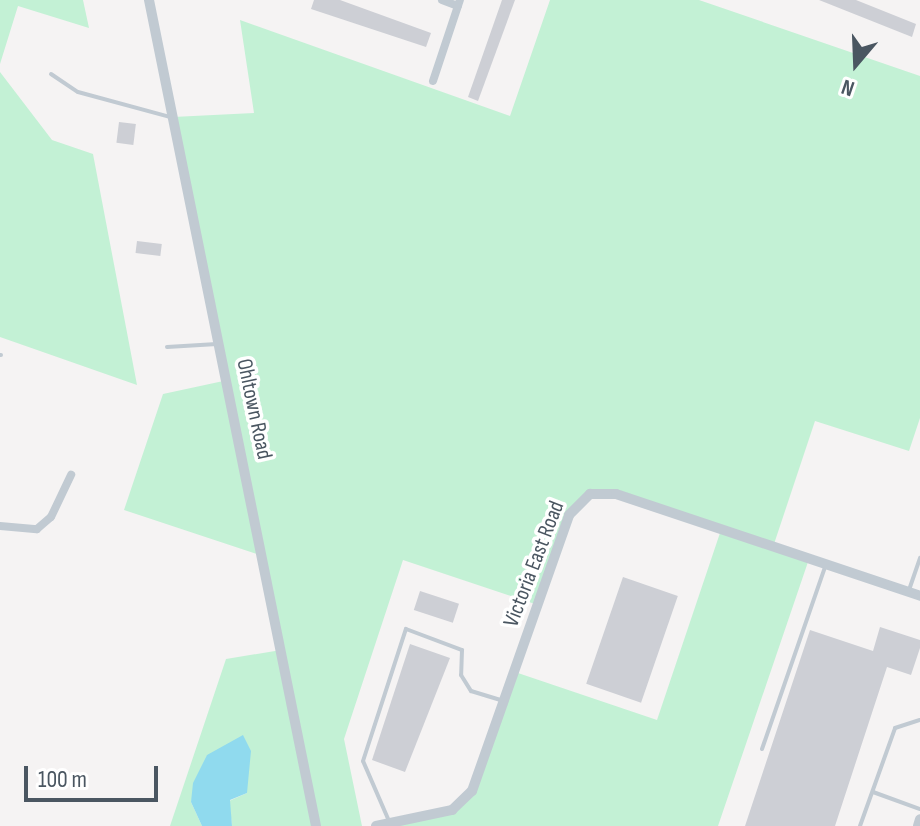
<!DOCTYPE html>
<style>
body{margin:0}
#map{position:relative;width:920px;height:826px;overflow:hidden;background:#f5f3f3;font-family:"Sofia Sans Condensed",sans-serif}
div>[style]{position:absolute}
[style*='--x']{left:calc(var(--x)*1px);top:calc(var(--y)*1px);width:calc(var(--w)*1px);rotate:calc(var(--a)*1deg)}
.green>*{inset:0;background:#c3f1d5}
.water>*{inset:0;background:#90daee}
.building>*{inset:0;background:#cdcfd5;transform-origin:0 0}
.service>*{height:4px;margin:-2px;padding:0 2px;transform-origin:2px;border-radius:2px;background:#c1cad2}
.minor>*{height:8px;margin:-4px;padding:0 4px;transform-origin:4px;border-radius:4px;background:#c1cad2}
.tertiary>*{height:10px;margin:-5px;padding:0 5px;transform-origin:5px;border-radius:5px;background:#c1cad2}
span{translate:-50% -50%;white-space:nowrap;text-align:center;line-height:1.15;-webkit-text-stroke:7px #fff;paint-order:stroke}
.street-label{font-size:22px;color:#4a5661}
.north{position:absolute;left:816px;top:24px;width:80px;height:80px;-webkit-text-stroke:6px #fff;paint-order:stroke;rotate:199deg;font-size:22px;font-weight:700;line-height:32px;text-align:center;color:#4a5661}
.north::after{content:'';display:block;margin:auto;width:28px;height:36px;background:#4a5661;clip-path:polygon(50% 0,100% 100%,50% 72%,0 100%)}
.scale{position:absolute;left:24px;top:766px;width:134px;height:36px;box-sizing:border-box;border:4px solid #4a5661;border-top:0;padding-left:10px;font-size:24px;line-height:28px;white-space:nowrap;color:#4a5661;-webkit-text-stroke:6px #fff;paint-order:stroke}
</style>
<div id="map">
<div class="green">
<i style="clip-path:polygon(0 0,83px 0,89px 28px,18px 6px,0 64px)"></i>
<i style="clip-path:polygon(550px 0,699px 0,920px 76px,920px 418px,909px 451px,815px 421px,773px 547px,809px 559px,718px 826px,376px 826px,445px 812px,467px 799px,515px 672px,657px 720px,721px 530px,604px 492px,577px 503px,538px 605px,403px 560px,344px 739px,362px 826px,232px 826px,229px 801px,247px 793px,229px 746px,207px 756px,191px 802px,202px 826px,170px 826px,226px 659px,281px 650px,263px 556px,124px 510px,163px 394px,228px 380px,173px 117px,254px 113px,240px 20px,510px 116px)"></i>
<i style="clip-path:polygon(0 72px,52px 140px,93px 154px,137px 385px,0 337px)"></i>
</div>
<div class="water">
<i style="clip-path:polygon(243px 735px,251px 751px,247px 793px,230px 800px,232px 826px,202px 826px,191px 802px,193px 783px,207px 755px)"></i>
</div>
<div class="building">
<i style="clip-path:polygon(314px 0,340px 0,431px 33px,426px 47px,311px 9px)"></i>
<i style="clip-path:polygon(502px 0,515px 0,478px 101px,468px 97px)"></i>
<i style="clip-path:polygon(819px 0,856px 0,916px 24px,912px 37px)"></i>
<i style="left:119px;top:122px;width:17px;height:21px;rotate:7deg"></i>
<i style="left:137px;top:241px;width:25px;height:12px;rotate:7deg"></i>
<i style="left:623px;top:577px;width:58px;height:113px;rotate:19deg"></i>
<i style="left:420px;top:591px;width:41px;height:20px;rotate:18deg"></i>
<i style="clip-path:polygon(880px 627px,920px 640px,920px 648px,911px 675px,887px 667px,835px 826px,745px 826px,810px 630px,873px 651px)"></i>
<i style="clip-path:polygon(410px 644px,450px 658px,405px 772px,372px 760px)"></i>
</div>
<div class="service">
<i style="--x:51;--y:74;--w:32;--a:34"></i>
<i style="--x:78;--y:92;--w:95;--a:15.2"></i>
<i style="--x:167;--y:347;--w:50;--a:-3.4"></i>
<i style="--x:0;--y:355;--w:1;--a:0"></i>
<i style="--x:909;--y:590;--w:34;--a:-71"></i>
<i style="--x:762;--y:749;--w:193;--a:-70.9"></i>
<i style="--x:873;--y:792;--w:50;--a:19.9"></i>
<i style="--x:389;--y:821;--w:65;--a:-113.4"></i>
<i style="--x:363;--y:761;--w:139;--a:-72"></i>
<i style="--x:406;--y:629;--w:60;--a:20.6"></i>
<i style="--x:462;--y:650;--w:25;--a:92"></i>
<i style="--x:461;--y:675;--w:19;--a:58"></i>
<i style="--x:471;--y:691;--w:30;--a:17"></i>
<i style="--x:860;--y:826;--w:104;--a:-70.3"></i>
<i style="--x:895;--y:728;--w:26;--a:-18"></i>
</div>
<div class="minor">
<i style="--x:442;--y:0;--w:17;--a:21"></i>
<i style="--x:433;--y:81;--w:85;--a:-71.6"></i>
<i style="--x:0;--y:526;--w:37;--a:5"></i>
<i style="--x:37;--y:529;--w:18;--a:-41"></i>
<i style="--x:51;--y:517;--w:47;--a:-64.5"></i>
</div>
<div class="tertiary">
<i style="--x:149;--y:0;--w:843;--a:78.57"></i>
<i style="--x:376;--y:826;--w:78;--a:-11.9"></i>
<i style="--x:452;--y:810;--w:28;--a:-44"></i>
<i style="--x:472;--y:791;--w:293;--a:-70.6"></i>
<i style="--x:569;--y:515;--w:30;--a:-45"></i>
<i style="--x:590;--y:494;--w:26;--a:0"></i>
<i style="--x:616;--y:494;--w:321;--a:18.5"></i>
<i style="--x:918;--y:826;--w:7;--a:-74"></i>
</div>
<div class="street-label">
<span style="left:254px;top:409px;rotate:78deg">Ohltown Road</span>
<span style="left:534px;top:564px;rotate:-69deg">Victoria East Road</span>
</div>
<div class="north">N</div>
<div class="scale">100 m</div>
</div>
